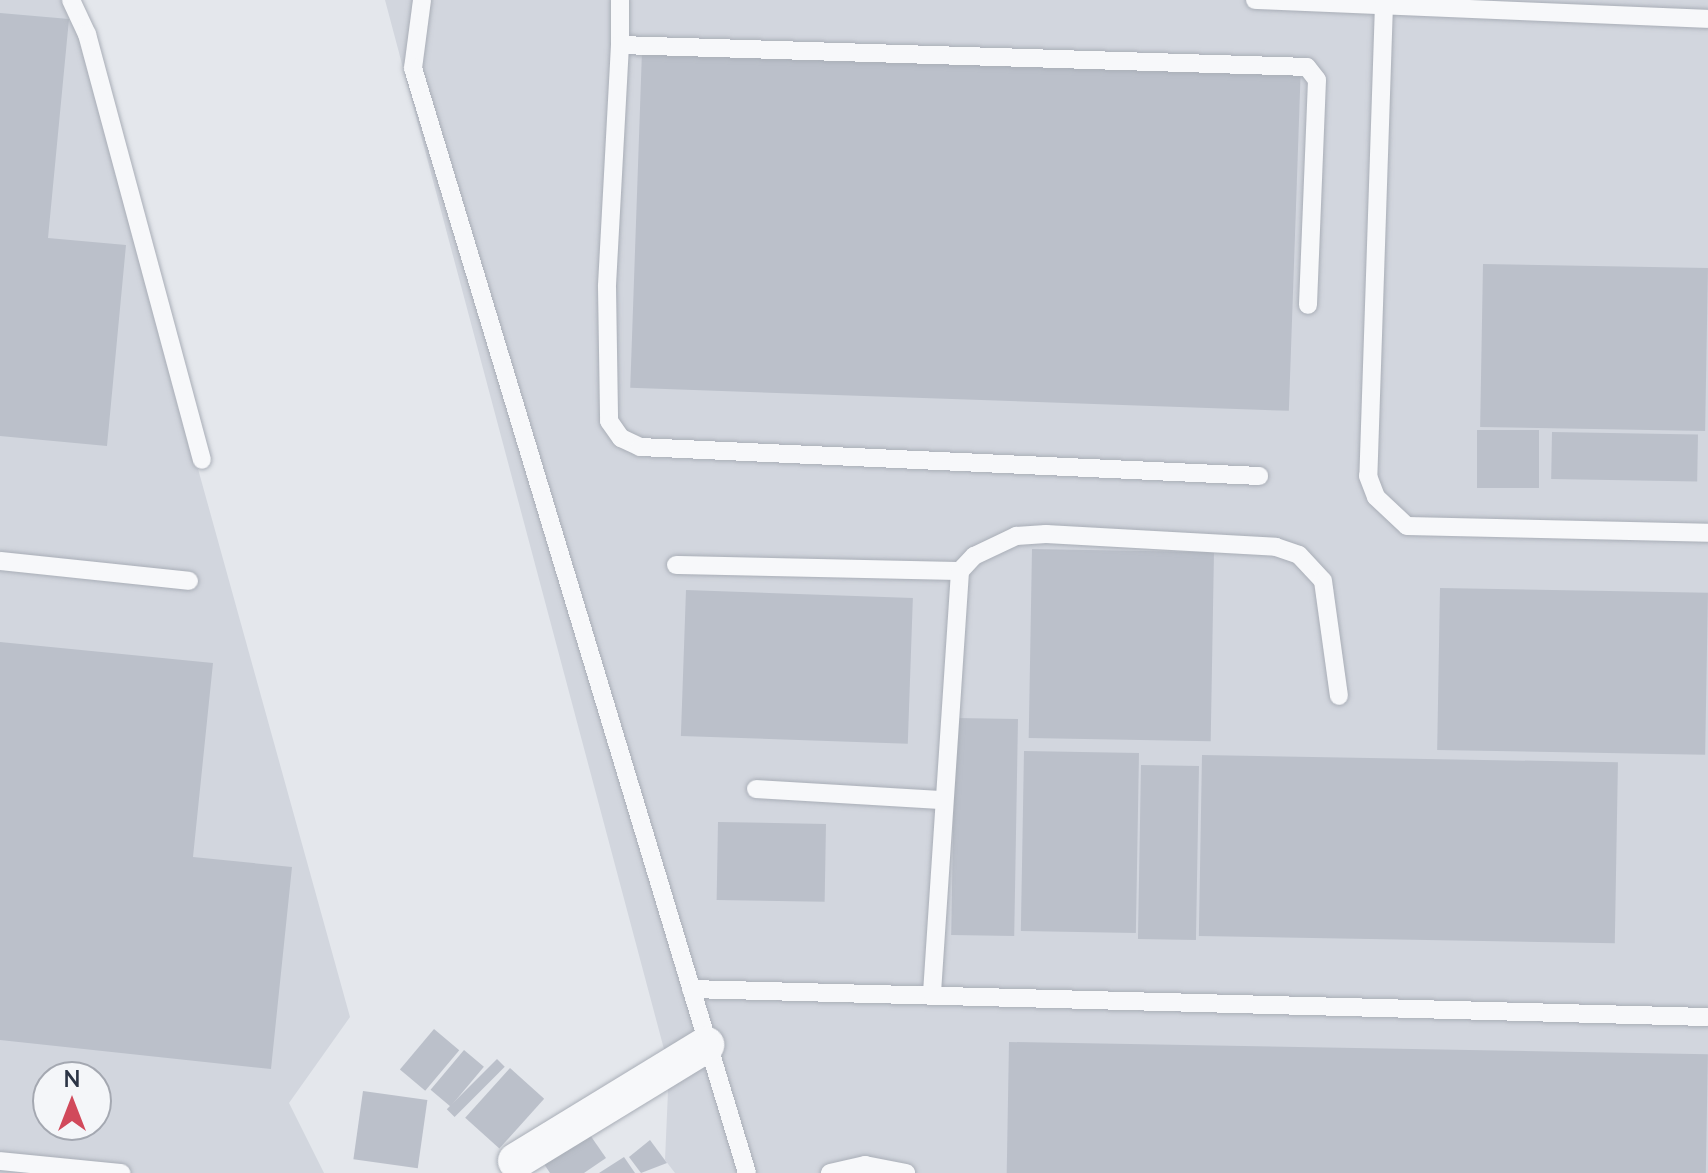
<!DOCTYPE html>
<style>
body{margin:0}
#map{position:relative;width:1708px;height:1173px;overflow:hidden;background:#e4e7ec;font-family:Lato,sans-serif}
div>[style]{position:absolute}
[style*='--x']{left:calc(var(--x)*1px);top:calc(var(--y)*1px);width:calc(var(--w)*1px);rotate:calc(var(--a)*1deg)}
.built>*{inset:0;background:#d2d6de}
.building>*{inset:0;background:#bbc0ca;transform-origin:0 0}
.roads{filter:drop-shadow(0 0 2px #a9aeb7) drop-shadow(0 0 2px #a9aeb7)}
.service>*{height:18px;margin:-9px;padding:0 9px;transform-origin:9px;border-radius:9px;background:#f7f8fa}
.minor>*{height:36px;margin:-18px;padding:0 18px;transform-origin:18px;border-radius:18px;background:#f7f8fa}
span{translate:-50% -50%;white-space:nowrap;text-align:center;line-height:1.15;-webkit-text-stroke:6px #f4f6f9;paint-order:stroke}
.north{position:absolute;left:32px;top:1061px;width:80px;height:80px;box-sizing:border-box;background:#f4f6f9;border:2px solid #a4a8b1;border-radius:50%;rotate:0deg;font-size:22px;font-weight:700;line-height:32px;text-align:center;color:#2b3445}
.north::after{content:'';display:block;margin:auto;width:28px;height:36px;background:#d1495b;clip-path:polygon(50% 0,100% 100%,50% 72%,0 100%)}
</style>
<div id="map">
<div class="built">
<i style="clip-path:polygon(evenodd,0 0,68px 0,350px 1017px,289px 1103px,324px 1173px,0 1173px,0 0,48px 1077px,96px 1077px,96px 1125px,48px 1125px,48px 1077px)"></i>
<i style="clip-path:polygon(385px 0,1708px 0,1708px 1173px,675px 1173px,665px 1160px,669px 1068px)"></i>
</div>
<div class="building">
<i style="clip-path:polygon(0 13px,69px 19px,48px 238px,126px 245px,107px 446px,0 436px)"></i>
<i style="left:642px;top:51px;width:659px;height:337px;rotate:2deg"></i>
<i style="left:1483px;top:264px;width:225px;height:163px;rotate:1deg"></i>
<i style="left:1477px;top:430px;width:62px;height:58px"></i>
<i style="left:1552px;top:432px;width:146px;height:47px;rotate:1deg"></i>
<i style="left:1032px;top:549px;width:182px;height:189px;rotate:1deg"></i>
<i style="left:1440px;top:588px;width:268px;height:162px;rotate:1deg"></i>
<i style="left:686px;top:590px;width:227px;height:146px;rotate:2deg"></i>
<i style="clip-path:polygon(0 642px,213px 663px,193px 857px,292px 867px,271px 1069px,0 1040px)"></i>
<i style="left:955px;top:718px;width:63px;height:217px;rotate:1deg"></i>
<i style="left:1024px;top:751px;width:115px;height:180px;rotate:1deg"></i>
<i style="left:1202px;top:755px;width:416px;height:181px;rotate:1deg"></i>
<i style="left:1141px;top:765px;width:58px;height:174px;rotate:1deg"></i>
<i style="left:718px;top:822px;width:108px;height:78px;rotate:1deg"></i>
<i style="left:434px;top:1029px;width:33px;height:53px;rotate:40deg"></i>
<i style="left:1009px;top:1042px;width:699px;height:131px;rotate:1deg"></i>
<i style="left:464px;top:1050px;width:26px;height:52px;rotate:40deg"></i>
<i style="left:497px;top:1059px;width:11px;height:71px;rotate:45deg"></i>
<i style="left:510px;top:1068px;width:46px;height:67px;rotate:42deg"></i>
<i style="left:363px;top:1091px;width:65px;height:69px;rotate:8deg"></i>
<i style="clip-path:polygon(581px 1122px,606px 1158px,584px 1173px,550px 1173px,536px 1152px)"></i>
<i style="clip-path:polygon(650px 1140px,667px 1163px,641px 1173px,629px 1157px)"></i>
<i style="clip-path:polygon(624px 1157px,635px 1173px,599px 1173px)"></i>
</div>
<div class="roads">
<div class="service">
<i style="--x:71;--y:0;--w:38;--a:65"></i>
<i style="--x:87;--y:34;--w:441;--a:74.9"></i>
<i style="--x:422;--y:0;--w:69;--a:97.5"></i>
<i style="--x:413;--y:68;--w:1154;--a:73.18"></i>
<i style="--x:620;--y:0;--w:45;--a:90"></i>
<i style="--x:620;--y:45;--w:687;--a:1.83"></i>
<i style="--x:1307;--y:67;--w:16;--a:52"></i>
<i style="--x:1317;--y:80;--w:225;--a:92.3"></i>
<i style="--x:1255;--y:0;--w:453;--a:2.4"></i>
<i style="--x:1384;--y:4;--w:472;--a:91.9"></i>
<i style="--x:1368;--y:476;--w:22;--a:69"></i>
<i style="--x:1376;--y:497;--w:42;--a:43.1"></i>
<i style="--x:1407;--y:526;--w:301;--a:1.3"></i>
<i style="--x:620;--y:45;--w:242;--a:93.1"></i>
<i style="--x:607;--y:287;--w:134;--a:89.1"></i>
<i style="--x:609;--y:421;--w:21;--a:55"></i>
<i style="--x:621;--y:438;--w:21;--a:25"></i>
<i style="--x:640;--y:447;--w:620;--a:2.68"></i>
<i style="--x:0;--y:561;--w:190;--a:6"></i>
<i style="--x:676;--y:565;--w:284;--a:1.2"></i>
<i style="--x:756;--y:789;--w:184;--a:3.4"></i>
<i style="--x:691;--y:989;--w:1017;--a:1.58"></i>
<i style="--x:932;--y:993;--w:423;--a:-86.2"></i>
<i style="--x:960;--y:571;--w:21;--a:-47"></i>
<i style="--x:974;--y:556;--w:47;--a:-25.5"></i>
<i style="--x:1016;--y:536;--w:30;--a:-4"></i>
<i style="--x:1046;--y:534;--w:230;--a:3.2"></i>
<i style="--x:1276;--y:547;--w:24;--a:19"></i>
<i style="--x:1299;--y:555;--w:35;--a:47"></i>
<i style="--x:1323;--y:581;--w:116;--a:82.1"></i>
<i style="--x:0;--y:1161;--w:122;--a:5.7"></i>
<i style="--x:830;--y:1173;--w:36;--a:-13"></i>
<i style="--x:865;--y:1165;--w:42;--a:11"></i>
</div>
<div class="minor">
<i style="--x:516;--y:1161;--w:223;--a:-31.4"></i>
</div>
</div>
<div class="north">N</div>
</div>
